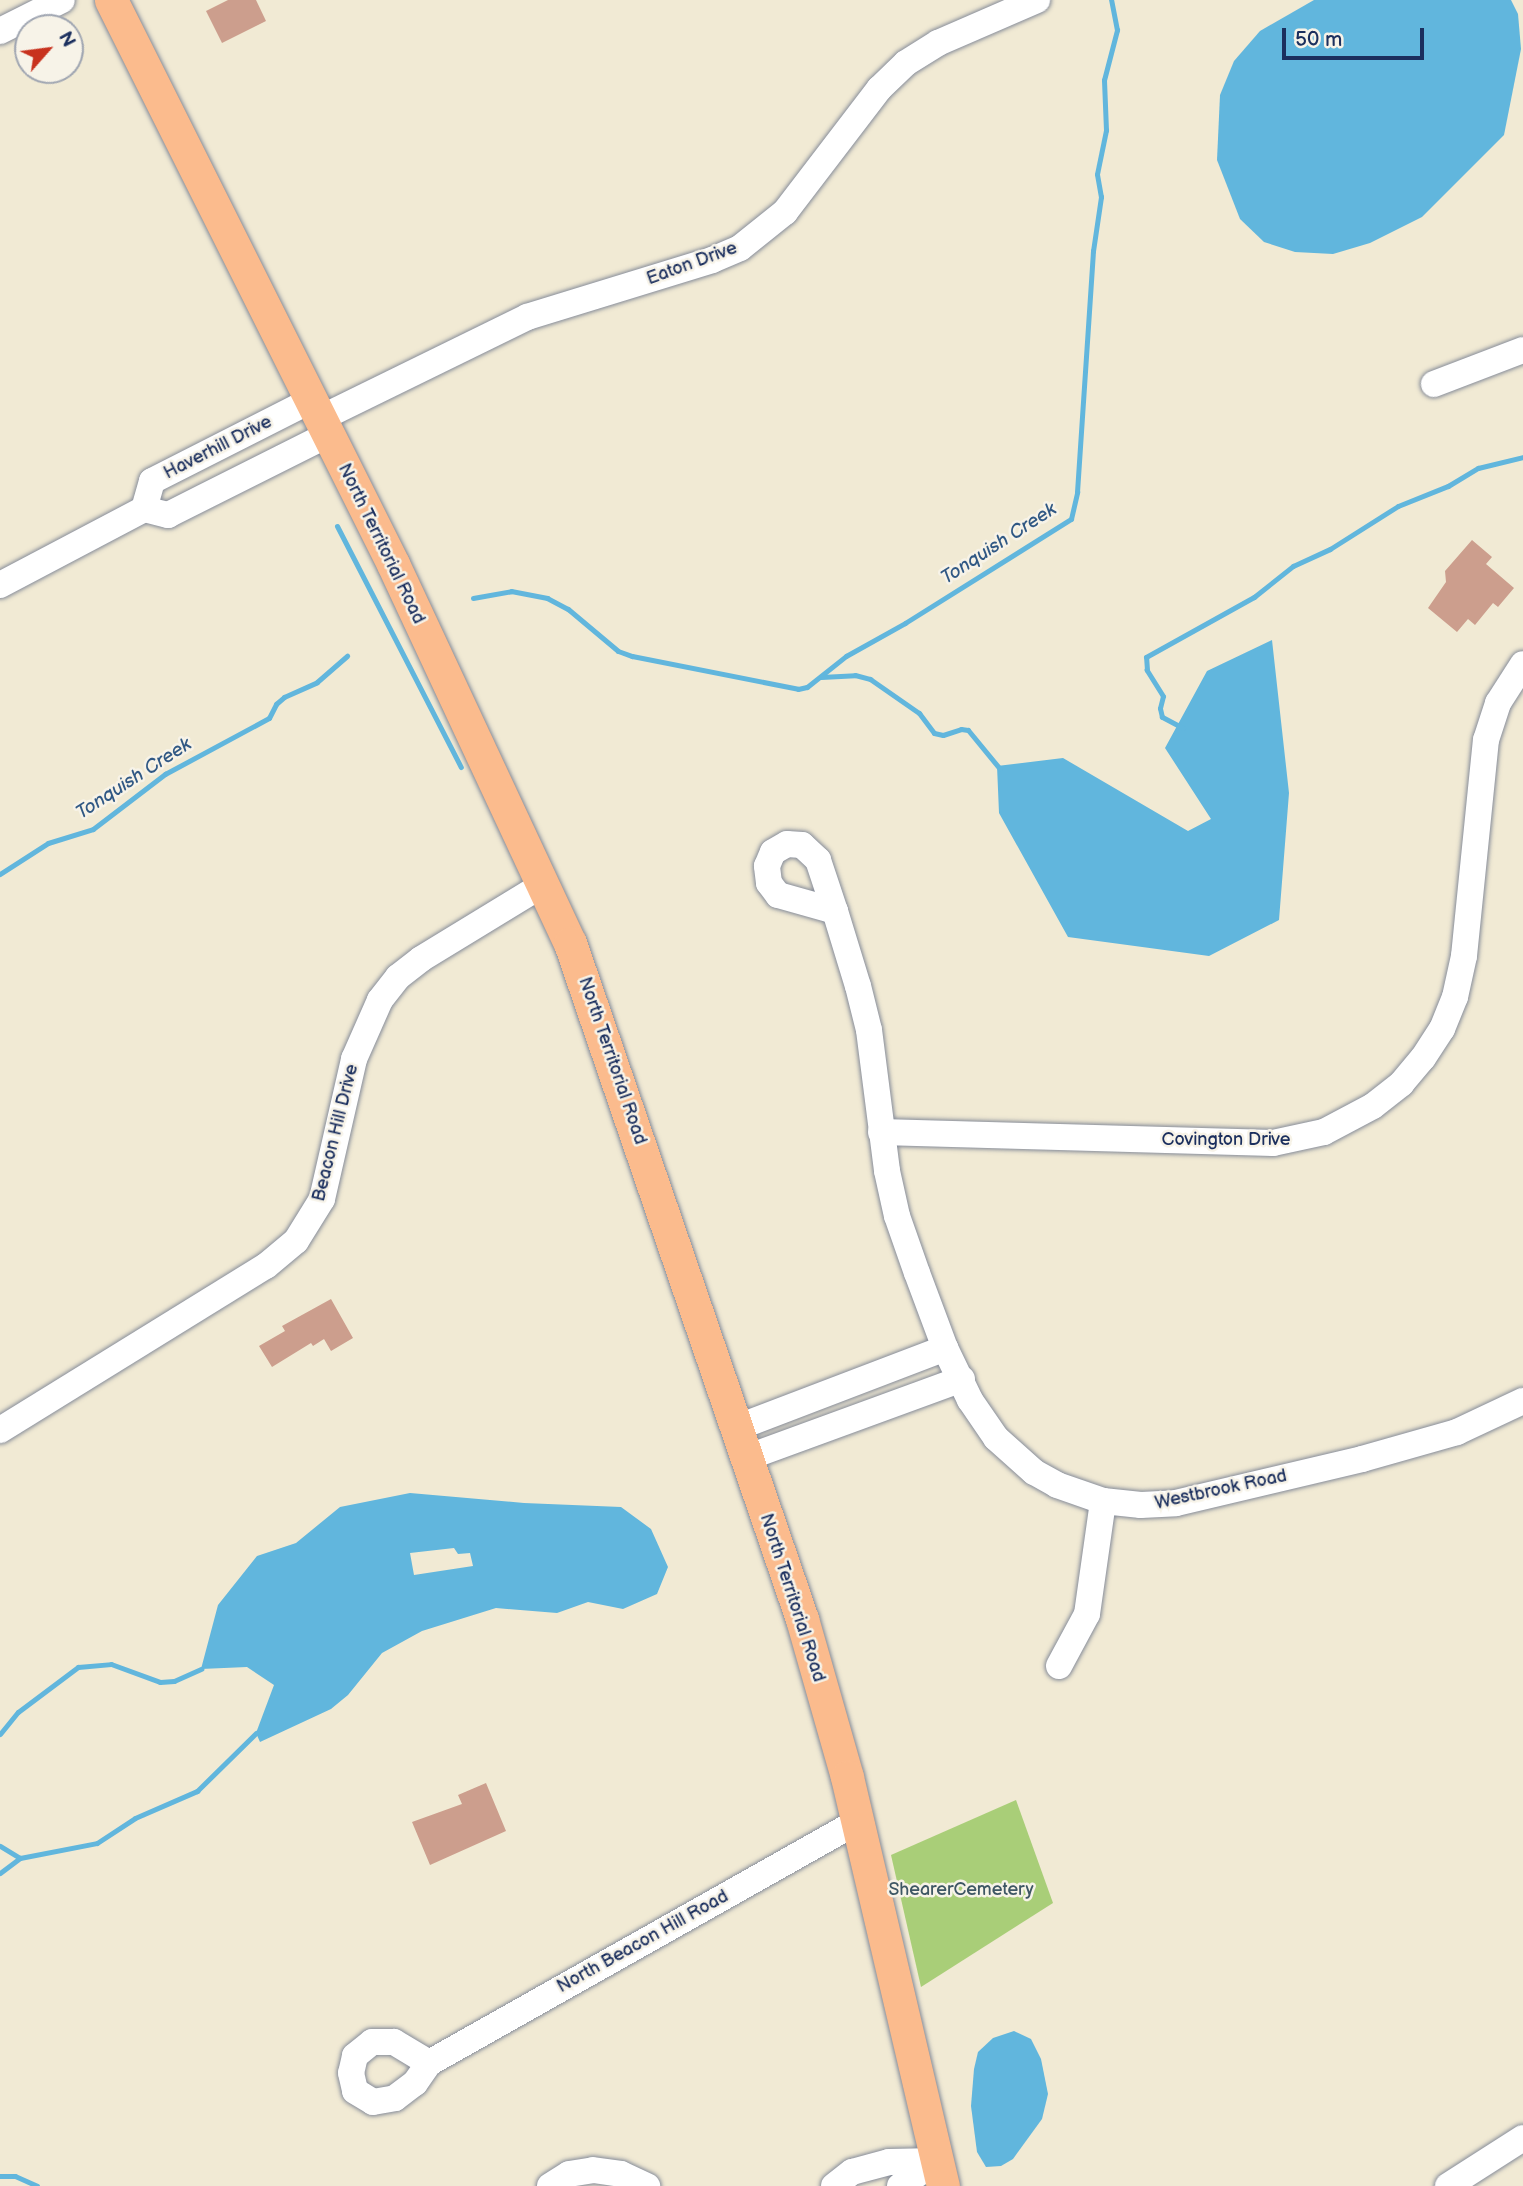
<!DOCTYPE html>
<style>
body{margin:0}
#map{position:relative;width:1523px;height:2186px;overflow:hidden;background:#f1ead4;font-family:"Balsamiq Sans",sans-serif}
div>[style]{position:absolute}
[style*='--x']{left:calc(var(--x)*1px);top:calc(var(--y)*1px);width:calc(var(--w)*1px);rotate:calc(var(--a)*1deg)}
.green>*{inset:0;background:#a9ce78}
.water>*{inset:0;background:#61b6dd}
.stream>*{height:5px;margin:-2.5px;padding:0 2.5px;transform-origin:2.5px;border-radius:2.5px;background:#61b6dd}
.building>*{inset:0;background:#cc9e8d}
.roads{filter:drop-shadow(0 0 2px #868c99) drop-shadow(0 0 2px #868c99)}
.minor>*{height:26px;margin:-13px;padding:0 13px;transform-origin:13px;border-radius:13px;background:#fff}
.major>*{height:33px;margin:-16.5px;padding:0 16.5px;transform-origin:16.5px;border-radius:16.5px;background:#fbbb8d}
span{translate:-50% -50%;white-space:nowrap;text-align:center;line-height:1.15;-webkit-text-stroke:5px #f7f3e8;paint-order:stroke}
.street-label{font-size:18px;color:#1b2f5e}
.park-label{font-size:18px;color:#3e5764}
.water-label{font-size:19px;color:#305884;font-style:italic}
.north{position:absolute;left:14px;top:14px;width:70px;height:70px;box-sizing:border-box;background:#f7f3e8;border:2px solid #9fa5b1;border-radius:50%;rotate:62deg;font-size:19px;font-weight:700;line-height:28px;text-align:center;color:#1b2f5e}
.north::after{content:'';display:block;margin:auto;width:24px;height:32px;background:#c8321e;clip-path:polygon(50% 0,100% 100%,50% 72%,0 100%)}
.scale{position:absolute;left:1282px;top:28px;width:142px;height:32px;box-sizing:border-box;border:4px solid #1b2f5e;border-top:0;padding-left:9px;font-size:21px;line-height:24px;white-space:nowrap;color:#1b2f5e;-webkit-text-stroke:5px #f7f3e8;paint-order:stroke}
</style>
<div id="map">
<div class="green">
<i style="clip-path:polygon(1016px 1800px,1053px 1903px,921px 1987px,891px 1855px)"></i>
</div>
<div class="water">
<i style="clip-path:polygon(1314px 0,1511px 0,1518px 14px,1521px 49px,1504px 135px,1422px 217px,1370px 243px,1333px 254px,1295px 252px,1264px 242px,1240px 219px,1217px 160px,1220px 95px,1234px 61px,1260px 31px)"></i>
<i style="clip-path:polygon(1272px 640px,1289px 793px,1279px 920px,1209px 956px,1068px 937px,999px 813px,997px 766px,1063px 758px,1188px 831px,1211px 819px,1165px 748px,1207px 671px)"></i>
<i style="clip-path:polygon(evenodd,410px 1493px,524px 1503px,621px 1507px,651px 1529px,668px 1567px,657px 1594px,623px 1609px,588px 1602px,557px 1613px,496px 1608px,422px 1631px,382px 1653px,348px 1695px,331px 1709px,260px 1742px,256px 1733px,274px 1685px,247px 1667px,201px 1669px,218px 1605px,257px 1556px,296px 1543px,340px 1507px,410px 1493px,454px 1548px,458px 1554px,470px 1553px,473px 1566px,414px 1575px,410px 1553px,454px 1548px)"></i>
<i style="clip-path:polygon(1014px 2031px,1031px 2039px,1041px 2059px,1048px 2094px,1042px 2119px,1013px 2159px,1001px 2166px,986px 2167px,977px 2152px,971px 2106px,974px 2069px,978px 2052px,993px 2038px)"></i>
</div>
<div class="stream">
<i style="--x:337;--y:526;--w:271;--a:62.8"></i>
<i style="--x:473;--y:598;--w:39;--a:-10"></i>
<i style="--x:511;--y:591;--w:37;--a:11"></i>
<i style="--x:547;--y:598;--w:24;--a:28"></i>
<i style="--x:568;--y:609;--w:65;--a:40"></i>
<i style="--x:618;--y:651;--w:15;--a:20"></i>
<i style="--x:632;--y:656;--w:169;--a:11.2"></i>
<i style="--x:798;--y:689;--w:9;--a:-13"></i>
<i style="--x:807;--y:687;--w:50;--a:-38.5"></i>
<i style="--x:846;--y:656;--w:68;--a:-29.2"></i>
<i style="--x:905;--y:623;--w:196;--a:-32.1"></i>
<i style="--x:1071;--y:519;--w:28;--a:-77"></i>
<i style="--x:1077;--y:492;--w:242;--a:-86.2"></i>
<i style="--x:1093;--y:251;--w:55;--a:-81.6"></i>
<i style="--x:1101;--y:197;--w:23;--a:-100"></i>
<i style="--x:1097;--y:174;--w:45;--a:-78.4"></i>
<i style="--x:1106;--y:130;--w:50;--a:-92.3"></i>
<i style="--x:1104;--y:80;--w:52;--a:-75.4"></i>
<i style="--x:1117;--y:30;--w:31;--a:-101"></i>
<i style="--x:821;--y:677;--w:34;--a:-3"></i>
<i style="--x:855;--y:675;--w:16;--a:15"></i>
<i style="--x:870;--y:679;--w:60;--a:34.8"></i>
<i style="--x:919;--y:713;--w:25;--a:53"></i>
<i style="--x:934;--y:733;--w:9;--a:13"></i>
<i style="--x:943;--y:735;--w:19;--a:-18"></i>
<i style="--x:961;--y:729;--w:7;--a:8"></i>
<i style="--x:968;--y:730;--w:50;--a:50.6"></i>
<i style="--x:1183;--y:728;--w:24;--a:-152"></i>
<i style="--x:1162;--y:717;--w:9;--a:-103"></i>
<i style="--x:1160;--y:708;--w:12;--a:-76"></i>
<i style="--x:1163;--y:696;--w:31;--a:-122"></i>
<i style="--x:1147;--y:670;--w:13;--a:-94"></i>
<i style="--x:1146;--y:657;--w:124;--a:-29.1"></i>
<i style="--x:1254;--y:597;--w:50;--a:-38.5"></i>
<i style="--x:1293;--y:566;--w:41;--a:-24.7"></i>
<i style="--x:1330;--y:549;--w:80;--a:-32.3"></i>
<i style="--x:1398;--y:506;--w:54;--a:-21.8"></i>
<i style="--x:1448;--y:486;--w:35;--a:-31"></i>
<i style="--x:1478;--y:468;--w:46;--a:-13.7"></i>
<i style="--x:0;--y:874;--w:57;--a:-32.9"></i>
<i style="--x:48;--y:843;--w:47;--a:-17.3"></i>
<i style="--x:93;--y:829;--w:91;--a:-37.4"></i>
<i style="--x:165;--y:774;--w:118;--a:-28.3"></i>
<i style="--x:269;--y:718;--w:16;--a:-63"></i>
<i style="--x:276;--y:704;--w:11;--a:-41"></i>
<i style="--x:284;--y:697;--w:36;--a:-24"></i>
<i style="--x:317;--y:682;--w:40;--a:-41"></i>
<i style="--x:0;--y:1734;--w:28;--a:-51"></i>
<i style="--x:18;--y:1712;--w:75;--a:-36.9"></i>
<i style="--x:78;--y:1667;--w:33;--a:-5"></i>
<i style="--x:111;--y:1664;--w:52;--a:20.2"></i>
<i style="--x:160;--y:1682;--w:14;--a:-4"></i>
<i style="--x:174;--y:1681;--w:30;--a:-24"></i>
<i style="--x:0;--y:1846;--w:23;--a:31"></i>
<i style="--x:0;--y:1873;--w:25;--a:-37"></i>
<i style="--x:20;--y:1858;--w:78;--a:-11"></i>
<i style="--x:97;--y:1843;--w:45;--a:-33.3"></i>
<i style="--x:135;--y:1818;--w:68;--a:-23.5"></i>
<i style="--x:197;--y:1791;--w:83;--a:-44.5"></i>
<i style="--x:0;--y:2176;--w:15;--a:0"></i>
<i style="--x:15;--y:2176;--w:24;--a:24"></i>
</div>
<div class="building">
<i style="clip-path:polygon(228px 0,256px 0,266px 21px,222px 43px,206px 11px)"></i>
<i style="clip-path:polygon(1472px 540px,1492px 557px,1486px 564px,1514px 588px,1498px 607px,1493px 603px,1475px 625px,1468px 619px,1457px 632px,1428px 608px,1446px 582px,1445px 571px)"></i>
<i style="clip-path:polygon(331px 1299px,353px 1338px,331px 1351px,324px 1339px,313px 1346px,311px 1343px,272px 1367px,259px 1346px,285px 1331px,282px 1326px)"></i>
<i style="clip-path:polygon(486px 1783px,506px 1831px,430px 1865px,412px 1822px,462px 1804px,458px 1795px)"></i>
</div>
<div class="roads">
<div class="minor">
<i style="--x:0;--y:31;--w:69;--a:-26.6"></i>
<i style="--x:1434;--y:384;--w:95;--a:-20.9"></i>
<i style="--x:319;--y:419;--w:232;--a:-26.1"></i>
<i style="--x:527;--y:317;--w:194;--a:-17.1"></i>
<i style="--x:712;--y:260;--w:30;--a:-23"></i>
<i style="--x:740;--y:248;--w:58;--a:-38.7"></i>
<i style="--x:785;--y:212;--w:155;--a:-52.6"></i>
<i style="--x:879;--y:89;--w:37;--a:-44"></i>
<i style="--x:906;--y:63;--w:38;--a:-32"></i>
<i style="--x:938;--y:43;--w:108;--a:-23.5"></i>
<i style="--x:144;--y:509;--w:29;--a:-74"></i>
<i style="--x:152;--y:481;--w:177;--a:-26.9"></i>
<i style="--x:0;--y:585;--w:163;--a:-27.8"></i>
<i style="--x:144;--y:509;--w:25;--a:14"></i>
<i style="--x:168;--y:515;--w:178;--a:-26.7"></i>
<i style="--x:835;--y:911;--w:59;--a:-164.3"></i>
<i style="--x:778;--y:895;--w:15;--a:-127"></i>
<i style="--x:769;--y:883;--w:17;--a:-97"></i>
<i style="--x:767;--y:866;--w:15;--a:-67"></i>
<i style="--x:773;--y:852;--w:16;--a:-30"></i>
<i style="--x:787;--y:844;--w:15;--a:4"></i>
<i style="--x:802;--y:845;--w:22;--a:43"></i>
<i style="--x:818;--y:860;--w:54;--a:71.6"></i>
<i style="--x:835;--y:911;--w:78;--a:73"></i>
<i style="--x:858;--y:986;--w:45;--a:76"></i>
<i style="--x:869;--y:1030;--w:142;--a:82.7"></i>
<i style="--x:887;--y:1171;--w:46;--a:77.5"></i>
<i style="--x:897;--y:1216;--w:60;--a:70.7"></i>
<i style="--x:917;--y:1273;--w:80;--a:69.5"></i>
<i style="--x:945;--y:1348;--w:58;--a:64.3"></i>
<i style="--x:970;--y:1400;--w:46;--a:55.6"></i>
<i style="--x:996;--y:1438;--w:51;--a:41.8"></i>
<i style="--x:1034;--y:1472;--w:26;--a:29"></i>
<i style="--x:1057;--y:1485;--w:49;--a:19.2"></i>
<i style="--x:1103;--y:1501;--w:38;--a:6"></i>
<i style="--x:1141;--y:1505;--w:35;--a:-3"></i>
<i style="--x:1176;--y:1503;--w:191;--a:-13.3"></i>
<i style="--x:1362;--y:1459;--w:99;--a:-15.9"></i>
<i style="--x:1457;--y:1432;--w:73;--a:-25.2"></i>
<i style="--x:881;--y:1132;--w:392;--a:1.6"></i>
<i style="--x:1273;--y:1143;--w:52;--a:-12.2"></i>
<i style="--x:1324;--y:1132;--w:55;--a:-28"></i>
<i style="--x:1373;--y:1106;--w:36;--a:-38"></i>
<i style="--x:1401;--y:1084;--w:34;--a:-50"></i>
<i style="--x:1423;--y:1058;--w:35;--a:-57"></i>
<i style="--x:1442;--y:1029;--w:35;--a:-68"></i>
<i style="--x:1455;--y:997;--w:42;--a:-77.6"></i>
<i style="--x:1464;--y:956;--w:217;--a:-84.2"></i>
<i style="--x:1486;--y:740;--w:39;--a:-72"></i>
<i style="--x:1498;--y:703;--w:46;--a:-57.3"></i>
<i style="--x:736;--y:1428;--w:224;--a:-20.9"></i>
<i style="--x:0;--y:1430;--w:312;--a:-31.7"></i>
<i style="--x:266;--y:1266;--w:39;--a:-40"></i>
<i style="--x:296;--y:1241;--w:49;--a:-58.2"></i>
<i style="--x:322;--y:1199;--w:144;--a:-77.1"></i>
<i style="--x:354;--y:1059;--w:64;--a:-66.2"></i>
<i style="--x:380;--y:1000;--w:29;--a:-52"></i>
<i style="--x:398;--y:977;--w:29;--a:-38"></i>
<i style="--x:421;--y:959;--w:144;--a:-31.4"></i>
<i style="--x:746;--y:1458;--w:230;--a:-20.1"></i>
<i style="--x:1059;--y:1666;--w:59;--a:-61.7"></i>
<i style="--x:1087;--y:1614;--w:114;--a:-81.9"></i>
<i style="--x:429;--y:2063;--w:41;--a:-149"></i>
<i style="--x:394;--y:2042;--w:22;--a:180"></i>
<i style="--x:372;--y:2042;--w:22;--a:141"></i>
<i style="--x:355;--y:2056;--w:17;--a:103"></i>
<i style="--x:351;--y:2073;--w:18;--a:77"></i>
<i style="--x:355;--y:2091;--w:21;--a:31"></i>
<i style="--x:373;--y:2102;--w:22;--a:-10"></i>
<i style="--x:395;--y:2098;--w:25;--a:-37"></i>
<i style="--x:415;--y:2083;--w:24;--a:-55"></i>
<i style="--x:429;--y:2063;--w:491;--a:-29.4"></i>
<i style="--x:550;--y:2186;--w:22;--a:-32"></i>
<i style="--x:569;--y:2174;--w:24;--a:-9"></i>
<i style="--x:593;--y:2170;--w:28;--a:8"></i>
<i style="--x:621;--y:2174;--w:29;--a:25"></i>
<i style="--x:834;--y:2186;--w:23;--a:-38"></i>
<i style="--x:852;--y:2172;--w:38;--a:-15"></i>
<i style="--x:889;--y:2162;--w:48;--a:-1.2"></i>
<i style="--x:900;--y:2186;--w:45;--a:-34"></i>
<i style="--x:1448;--y:2186;--w:89;--a:-32.6"></i>
</div>
<div class="major">
<i style="--x:111;--y:0;--w:631;--a:63.43"></i>
<i style="--x:393;--y:564;--w:418;--a:65"></i>
<i style="--x:570;--y:943;--w:715;--a:71.06"></i>
<i style="--x:802;--y:1619;--w:164;--a:74.1"></i>
<i style="--x:847;--y:1777;--w:420;--a:76.8"></i>
</div>
</div>
<div class="street-label">
<span style="left:692px;top:264px;rotate:-20deg">Eaton Drive</span>
<span style="left:218px;top:448px;rotate:-27deg">Haverhill Drive</span>
<span style="left:381px;top:544px;rotate:64deg">North Territorial Road</span>
<span style="left:612px;top:1061px;rotate:71deg">North Territorial Road</span>
<span style="left:336px;top:1133px;rotate:-76deg">Beacon Hill Drive</span>
<span style="left:1226px;top:1140px">Covington Drive</span>
<span style="left:1221px;top:1490px;rotate:-12deg">Westbrook Road</span>
<span style="left:792px;top:1598px;rotate:72deg">North Territorial Road</span>
<span style="left:643px;top:1942px;rotate:-29deg">North Beacon Hill Road</span>
</div>
<div class="park-label">
<span style="left:961px;top:1890px">ShearerCemetery</span>
</div>
<div class="water-label">
<span style="left:999px;top:544px;rotate:-33deg">Tonquish Creek</span>
<span style="left:134px;top:779px;rotate:-33deg">Tonquish Creek</span>
</div>
<div class="north">N</div>
<div class="scale">50 m</div>
</div>
